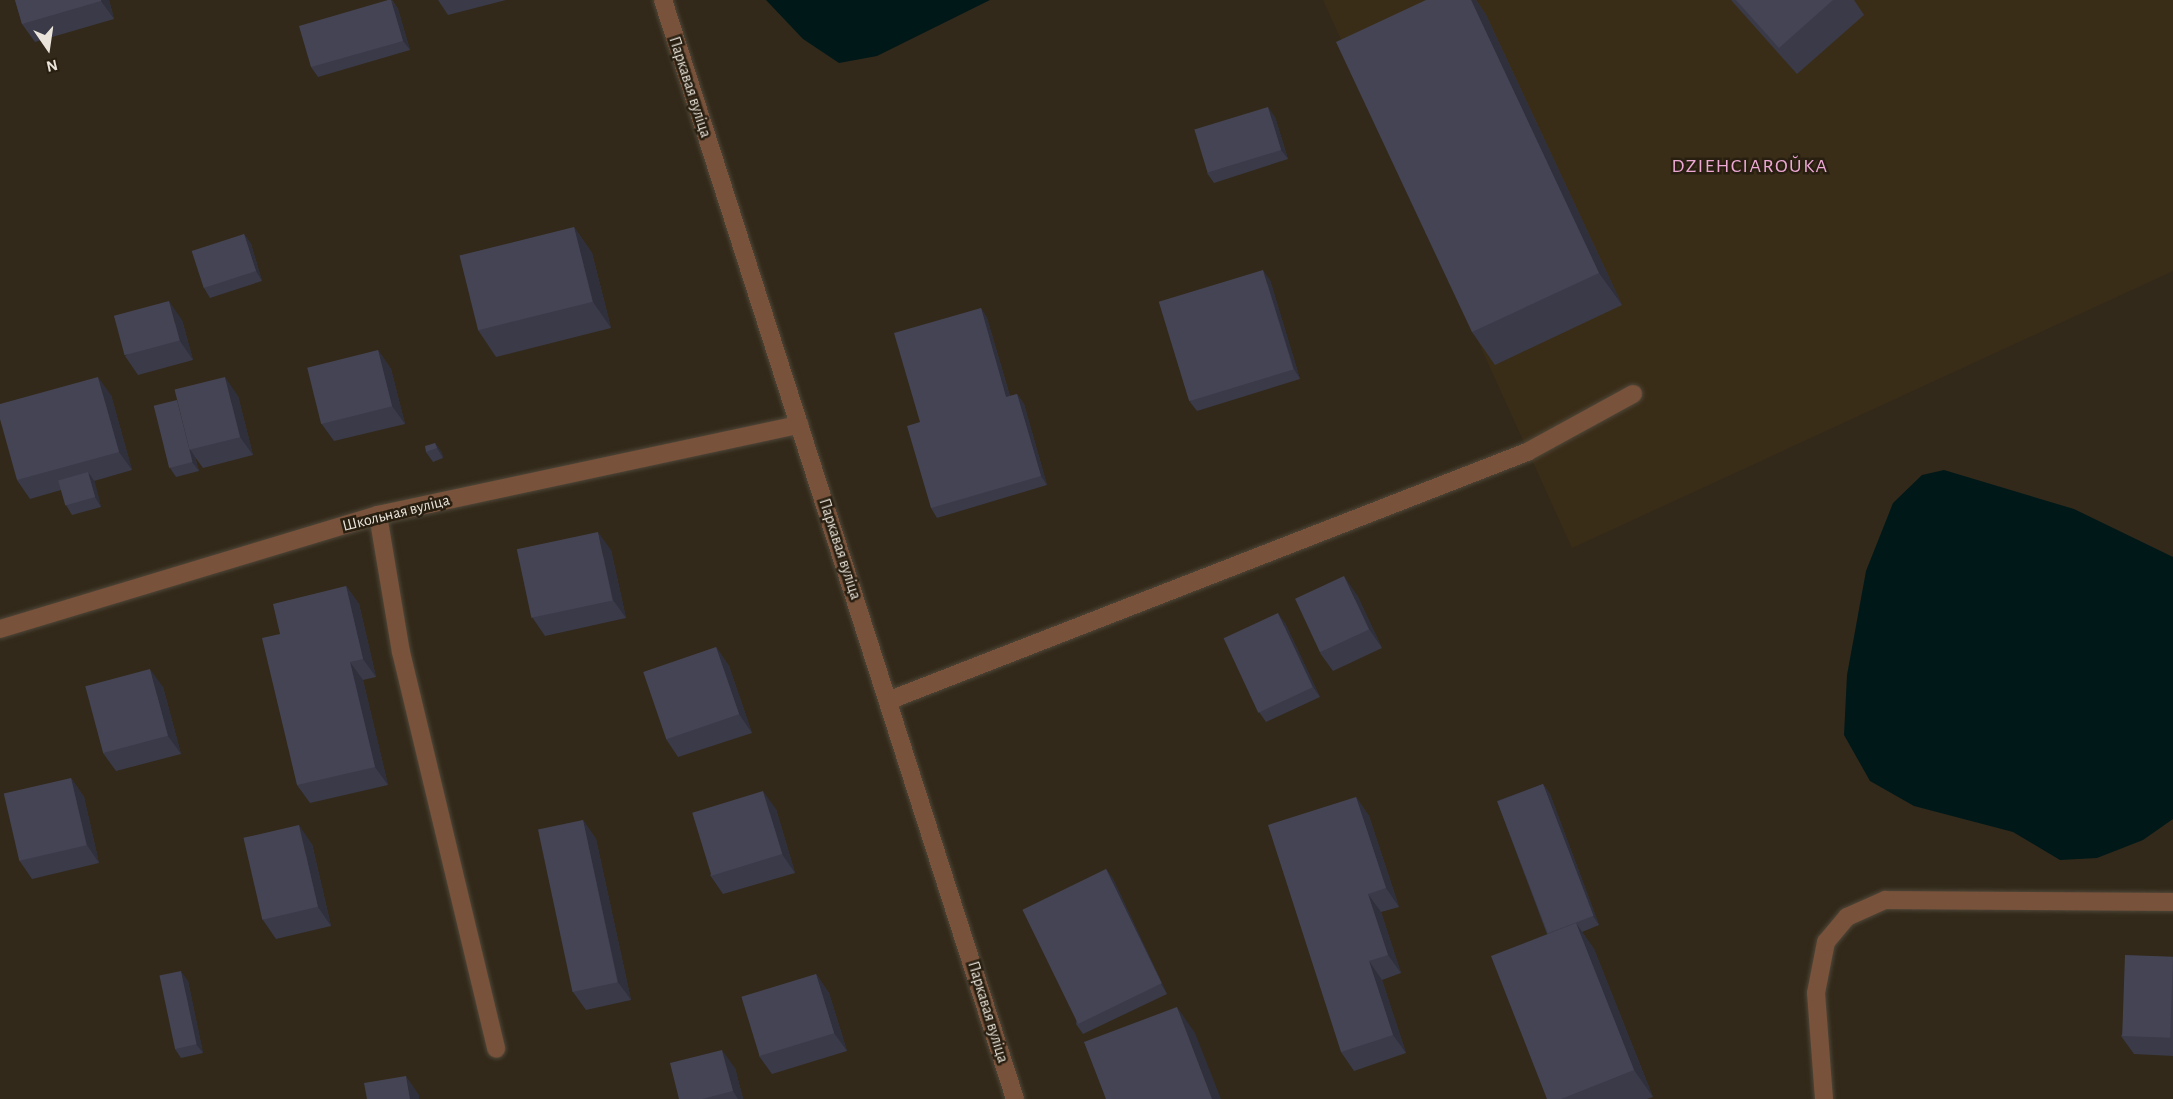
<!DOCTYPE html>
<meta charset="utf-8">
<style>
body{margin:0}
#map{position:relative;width:2173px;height:1099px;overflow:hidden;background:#32291a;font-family:"Alegreya Sans",sans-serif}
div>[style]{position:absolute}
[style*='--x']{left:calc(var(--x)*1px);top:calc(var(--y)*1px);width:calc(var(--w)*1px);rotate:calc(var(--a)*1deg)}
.built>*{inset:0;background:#3a2d18}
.water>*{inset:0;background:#011819}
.roads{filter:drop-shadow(0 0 2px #4f4739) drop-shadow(0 0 2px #4f4739)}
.lane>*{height:18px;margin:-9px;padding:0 9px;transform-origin:9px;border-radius:9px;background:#78523b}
.street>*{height:18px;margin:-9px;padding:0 9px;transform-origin:9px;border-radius:9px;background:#78523b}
.wall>*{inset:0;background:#3a3a49}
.shaded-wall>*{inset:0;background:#30303c}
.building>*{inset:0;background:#445;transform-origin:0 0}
span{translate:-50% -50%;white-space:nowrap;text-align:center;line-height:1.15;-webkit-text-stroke:5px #281f11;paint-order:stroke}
.street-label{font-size:16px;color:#eae4da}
.quarter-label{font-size:20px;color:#eea8d4;letter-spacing:1.5px}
.north{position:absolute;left:18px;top:18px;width:60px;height:60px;-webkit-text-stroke:4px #281f11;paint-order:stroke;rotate:167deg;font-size:16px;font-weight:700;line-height:24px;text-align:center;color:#eae4da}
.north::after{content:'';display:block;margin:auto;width:21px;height:27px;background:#eae4da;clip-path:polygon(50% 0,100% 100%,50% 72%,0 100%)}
</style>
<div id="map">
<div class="built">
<i style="clip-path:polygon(1323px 0,2173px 0,2173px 271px,1572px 548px)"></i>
</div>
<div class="water">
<i style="clip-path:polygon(766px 0,990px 0,877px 56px,839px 63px,803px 39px)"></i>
<i style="clip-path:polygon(1944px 470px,2074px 509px,2173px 557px,2173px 819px,2143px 840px,2097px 858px,2060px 860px,2013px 832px,1914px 806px,1870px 781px,1844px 735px,1847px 675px,1866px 571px,1893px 503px,1922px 475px)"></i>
</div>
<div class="roads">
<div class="lane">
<i style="--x:378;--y:515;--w:139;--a:80.5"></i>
<i style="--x:401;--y:652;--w:408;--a:76.5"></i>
<i style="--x:890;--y:700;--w:684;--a:-21.27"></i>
<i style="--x:1527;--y:452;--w:121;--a:-28.7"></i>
<i style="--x:1885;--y:900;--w:288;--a:0.4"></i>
</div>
<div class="street">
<i style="--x:663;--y:0;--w:1154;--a:72.24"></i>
<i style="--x:0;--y:629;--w:395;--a:-16.8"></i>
<i style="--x:378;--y:515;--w:431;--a:-12.1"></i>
<i style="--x:1824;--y:1099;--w:106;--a:-94.3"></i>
<i style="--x:1816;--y:993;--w:52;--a:-78.9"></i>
<i style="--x:1826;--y:942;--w:33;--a:-50"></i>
<i style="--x:1847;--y:917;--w:42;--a:-24.1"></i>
</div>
</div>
<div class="wall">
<i style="clip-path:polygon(15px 0,109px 0,114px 19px,35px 42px,22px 24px)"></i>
<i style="clip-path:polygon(392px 0,398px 9px,410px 50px,318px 77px,311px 67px)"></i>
<i style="clip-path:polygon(438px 0,506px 0,448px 15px)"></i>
<i style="clip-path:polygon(1426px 0,1476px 0,1486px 15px,1622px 305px,1495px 365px,1472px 332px)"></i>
<i style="clip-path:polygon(1731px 0,1854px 0,1864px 15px,1797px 74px)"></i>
<i style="clip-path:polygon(1275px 117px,1288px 159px,1214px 183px,1207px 173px)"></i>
<i style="clip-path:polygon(574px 227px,592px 253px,611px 328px,496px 357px,478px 330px)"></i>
<i style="clip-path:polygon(244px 234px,251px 244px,262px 281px,210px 298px,204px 288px)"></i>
<i style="clip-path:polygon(1270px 280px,1300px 379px,1197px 411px,1190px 402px)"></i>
<i style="clip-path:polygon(981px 308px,987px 318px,1010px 396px,1017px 394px,1024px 404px,1047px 485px,937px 518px,931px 508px,920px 422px)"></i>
<i style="clip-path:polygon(182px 320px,193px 360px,138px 375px,125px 356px)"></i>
<i style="clip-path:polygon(378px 350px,391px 369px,405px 424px,334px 441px,321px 423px)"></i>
<i style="clip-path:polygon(111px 395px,132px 470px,94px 481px,101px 507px,72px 515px,66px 505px,61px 490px,30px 499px,17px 480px)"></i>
<i style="clip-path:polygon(238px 396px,253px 455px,203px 468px,195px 457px,199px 471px,176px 477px,170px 468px)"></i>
<i style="clip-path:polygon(435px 443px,442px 453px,443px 458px,433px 462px,426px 452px)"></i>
<i style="clip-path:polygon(611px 550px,626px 618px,545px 636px,532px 617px)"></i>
<i style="clip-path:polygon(346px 586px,359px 604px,376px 677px,363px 680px,388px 785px,310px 803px,297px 785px,280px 634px)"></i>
<i style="clip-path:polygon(1357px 595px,1382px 648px,1333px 671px,1320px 653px)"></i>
<i style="clip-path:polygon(1285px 623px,1320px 697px,1266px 722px,1259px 712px)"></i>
<i style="clip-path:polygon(716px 647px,729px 666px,752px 733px,678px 757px,666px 739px)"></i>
<i style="clip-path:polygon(163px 687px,181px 754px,116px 771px,103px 753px)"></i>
<i style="clip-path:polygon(71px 778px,84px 797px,99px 863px,32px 879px,19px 860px)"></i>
<i style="clip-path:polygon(1543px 784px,1550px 794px,1599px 925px,1582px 932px,1594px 949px,1653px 1097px,1647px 1099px,1547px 1099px,1547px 934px,1497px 801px)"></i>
<i style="clip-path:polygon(1356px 797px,1369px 816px,1399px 907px,1381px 912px,1401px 973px,1382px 980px,1406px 1053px,1354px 1071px,1341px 1052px)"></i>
<i style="clip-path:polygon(776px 809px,795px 873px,723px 894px,710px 875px)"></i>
<i style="clip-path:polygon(583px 820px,596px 839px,631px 1000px,586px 1010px,573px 992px)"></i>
<i style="clip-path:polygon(312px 844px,331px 926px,276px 939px,263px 920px)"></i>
<i style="clip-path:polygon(1106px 869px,1113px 879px,1167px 994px,1083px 1034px,1076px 1024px)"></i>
<i style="clip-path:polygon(2173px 957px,2173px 1056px,2134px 1054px,2121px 1036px)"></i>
<i style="clip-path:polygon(816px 974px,829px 993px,847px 1051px,772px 1074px,759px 1056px)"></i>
<i style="clip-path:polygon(188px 981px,203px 1053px,181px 1058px,175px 1049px)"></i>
<i style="clip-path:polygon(735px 1068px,743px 1099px,679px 1099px)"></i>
</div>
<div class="shaded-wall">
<i style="clip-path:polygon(101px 0,109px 0,114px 19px,101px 1px)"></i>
<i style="clip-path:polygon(391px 0,398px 9px,410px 50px,403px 41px)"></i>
<i style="clip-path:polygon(1471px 0,1476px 0,1486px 15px,1622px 305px,1599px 273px)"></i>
<i style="clip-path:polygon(1268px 107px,1275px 117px,1288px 159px,1281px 150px)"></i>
<i style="clip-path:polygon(574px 227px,592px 253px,611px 328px,593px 302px)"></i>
<i style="clip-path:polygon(244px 234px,251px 244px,262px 281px,256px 271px)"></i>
<i style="clip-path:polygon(1263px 270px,1270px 280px,1300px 379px,1294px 369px)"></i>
<i style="clip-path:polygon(169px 301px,182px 320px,193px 360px,180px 341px)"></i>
<i style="clip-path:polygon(981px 308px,987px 318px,1013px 407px,1006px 397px)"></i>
<i style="clip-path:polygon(378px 350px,391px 369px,405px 424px,392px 406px)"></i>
<i style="clip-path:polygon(98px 377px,111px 395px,132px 470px,119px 452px)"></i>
<i style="clip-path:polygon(225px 377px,238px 396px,253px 455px,240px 437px)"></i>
<i style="clip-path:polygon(1017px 394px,1024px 404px,1047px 485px,1041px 476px)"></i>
<i style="clip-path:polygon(177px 400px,190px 449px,195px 457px,199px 471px,192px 462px)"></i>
<i style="clip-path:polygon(435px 443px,442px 453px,443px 458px,437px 448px)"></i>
<i style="clip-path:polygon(88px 472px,95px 482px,101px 507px,95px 497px)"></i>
<i style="clip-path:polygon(598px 532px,611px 550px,626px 618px,613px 600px)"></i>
<i style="clip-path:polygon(1344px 576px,1357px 595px,1382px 648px,1369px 629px)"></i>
<i style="clip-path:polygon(346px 586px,359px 604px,376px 677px,363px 659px)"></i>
<i style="clip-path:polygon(1278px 613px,1285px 623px,1320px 697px,1313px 687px)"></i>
<i style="clip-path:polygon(716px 647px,729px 666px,752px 733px,739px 714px)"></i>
<i style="clip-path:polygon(350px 662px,363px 680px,388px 785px,375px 767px)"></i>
<i style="clip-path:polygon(150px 669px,163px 687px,181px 754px,168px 736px)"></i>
<i style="clip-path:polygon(71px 778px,84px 797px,99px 863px,87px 845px)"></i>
<i style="clip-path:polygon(1543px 784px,1550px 794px,1599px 925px,1593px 916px)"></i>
<i style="clip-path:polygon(763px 791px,776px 809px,795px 873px,782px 854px)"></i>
<i style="clip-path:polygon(1356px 797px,1369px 816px,1399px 907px,1386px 888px)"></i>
<i style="clip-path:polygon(583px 820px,596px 839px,631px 1000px,618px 982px)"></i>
<i style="clip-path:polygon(299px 825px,312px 844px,331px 926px,318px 907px)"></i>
<i style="clip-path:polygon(1106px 869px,1113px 879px,1167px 994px,1161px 984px)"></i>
<i style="clip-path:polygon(1368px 894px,1381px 912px,1401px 973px,1388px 955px)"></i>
<i style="clip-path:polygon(1576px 923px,1594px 949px,1653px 1097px,1634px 1070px)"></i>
<i style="clip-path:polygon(1369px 961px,1382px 980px,1406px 1053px,1393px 1035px)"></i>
<i style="clip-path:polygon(181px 971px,188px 981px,203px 1053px,196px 1044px)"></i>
<i style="clip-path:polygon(816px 974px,829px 993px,847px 1051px,834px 1033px)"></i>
<i style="clip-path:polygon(1177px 1007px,1195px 1033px,1221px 1099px,1212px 1099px)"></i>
<i style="clip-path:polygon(722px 1050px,735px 1068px,743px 1099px,738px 1099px,733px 1091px)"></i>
<i style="clip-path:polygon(406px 1076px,419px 1095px,419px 1099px,410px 1099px)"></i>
</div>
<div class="building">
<i style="clip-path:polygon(15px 0,101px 0,101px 1px,22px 24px)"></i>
<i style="clip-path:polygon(388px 0,391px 0,403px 41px,311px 67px,299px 26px)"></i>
<i style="clip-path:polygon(1426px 0,1471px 0,1599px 273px,1472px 332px,1336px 42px)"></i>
<i style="clip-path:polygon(1736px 0,1833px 0,1779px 48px)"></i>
<i style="left:1268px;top:107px;width:45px;height:77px;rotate:73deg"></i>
<i style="left:574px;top:227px;width:77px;height:118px;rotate:76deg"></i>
<i style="left:244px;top:234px;width:39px;height:55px;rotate:72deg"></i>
<i style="left:1263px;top:270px;width:104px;height:109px;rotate:73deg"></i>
<i style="left:169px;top:301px;width:41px;height:57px;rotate:75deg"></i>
<i style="clip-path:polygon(981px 308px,1006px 397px,1017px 394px,1041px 476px,931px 508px,907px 426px,920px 422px,894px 333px)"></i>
<i style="left:378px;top:350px;width:58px;height:73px;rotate:76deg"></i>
<i style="clip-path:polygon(98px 377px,119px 452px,17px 480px,0 419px,0 404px)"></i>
<i style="left:225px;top:377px;width:62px;height:52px;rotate:76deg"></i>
<i style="left:177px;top:400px;width:64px;height:24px;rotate:76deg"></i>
<i style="clip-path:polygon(435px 443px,437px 448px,426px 452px,425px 446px)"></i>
<i style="left:88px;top:472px;width:26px;height:31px;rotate:74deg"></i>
<i style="left:598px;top:532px;width:70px;height:83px;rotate:78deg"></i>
<i style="left:1344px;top:576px;width:59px;height:54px;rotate:65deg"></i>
<i style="clip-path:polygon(346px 586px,363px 659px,350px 662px,375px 767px,297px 785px,262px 638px,280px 634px,273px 604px)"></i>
<i style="left:1278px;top:613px;width:82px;height:60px;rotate:65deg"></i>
<i style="left:716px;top:647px;width:71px;height:77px;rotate:71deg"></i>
<i style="left:150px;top:669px;width:69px;height:67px;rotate:75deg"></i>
<i style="left:71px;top:778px;width:69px;height:69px;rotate:77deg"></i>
<i style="left:1543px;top:784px;width:141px;height:49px;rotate:69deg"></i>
<i style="left:763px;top:791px;width:66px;height:74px;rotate:73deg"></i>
<i style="clip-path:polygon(1356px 797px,1386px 888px,1368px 894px,1388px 955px,1369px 961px,1393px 1035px,1341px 1052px,1268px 825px)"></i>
<i style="left:583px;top:820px;width:166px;height:46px;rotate:78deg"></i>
<i style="left:299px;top:825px;width:84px;height:57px;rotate:77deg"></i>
<i style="left:1106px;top:869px;width:127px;height:93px;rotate:64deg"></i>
<i style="clip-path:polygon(1576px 923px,1634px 1070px,1561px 1099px,1547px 1099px,1491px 956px)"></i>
<i style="left:2125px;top:955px;width:48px;height:81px;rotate:2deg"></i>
<i style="left:181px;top:971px;width:75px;height:22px;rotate:78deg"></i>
<i style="left:816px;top:974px;width:62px;height:78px;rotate:73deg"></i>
<i style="clip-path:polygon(1177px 1007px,1212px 1099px,1106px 1099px,1084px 1042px)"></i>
<i style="clip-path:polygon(722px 1050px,733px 1091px,702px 1099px,679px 1099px,670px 1063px)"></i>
<i style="clip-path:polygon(406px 1076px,410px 1099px,367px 1099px,364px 1083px)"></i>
</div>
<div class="street-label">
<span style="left:690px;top:87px;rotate:72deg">Паркавая вуліца</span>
<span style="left:396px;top:513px;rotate:-14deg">Школьная вуліца</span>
<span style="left:840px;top:549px;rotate:72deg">Паркавая вуліца</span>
<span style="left:988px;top:1012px;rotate:73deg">Паркавая вуліца</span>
</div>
<div class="quarter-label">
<span style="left:1750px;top:166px">DZIEHCIAROŬKA</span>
</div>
<div class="north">N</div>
</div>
